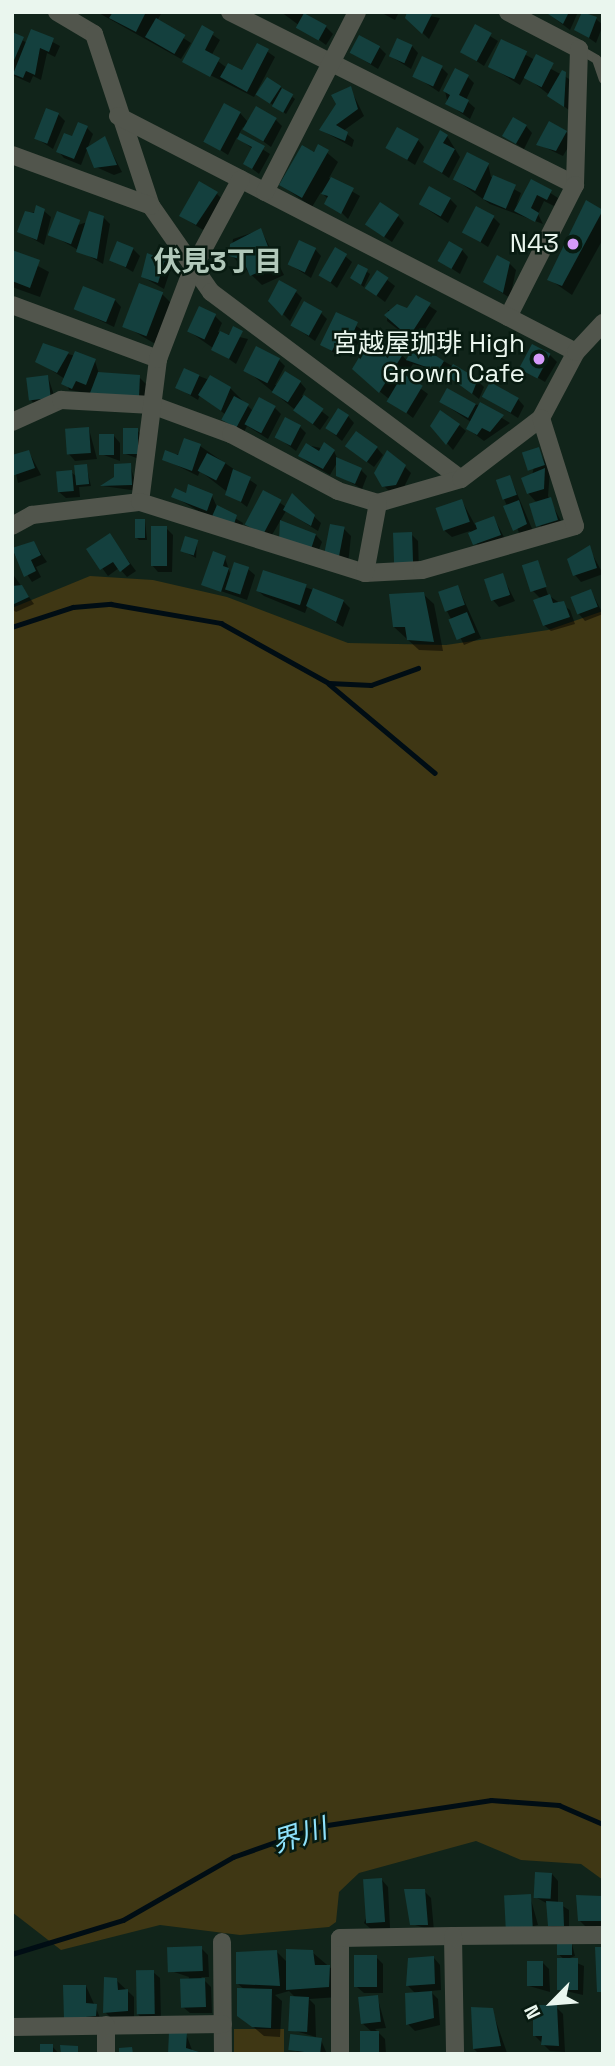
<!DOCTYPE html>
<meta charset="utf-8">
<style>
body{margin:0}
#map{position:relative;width:615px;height:2066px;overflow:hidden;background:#11241a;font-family:"Space Grotesk","Noto Sans JP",sans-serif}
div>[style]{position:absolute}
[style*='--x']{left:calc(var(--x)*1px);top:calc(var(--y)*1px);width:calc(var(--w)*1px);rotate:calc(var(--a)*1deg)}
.green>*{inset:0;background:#3f3714;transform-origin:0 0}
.shadow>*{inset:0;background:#0007}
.stream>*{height:4.5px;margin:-2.25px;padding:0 2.25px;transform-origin:2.25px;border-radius:2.25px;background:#000d14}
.building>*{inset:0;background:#14403e;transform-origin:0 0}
.lane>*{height:9px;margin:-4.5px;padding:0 4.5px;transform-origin:4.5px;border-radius:4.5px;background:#51554c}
.street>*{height:18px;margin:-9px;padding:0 9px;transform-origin:9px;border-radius:9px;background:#51554c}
.dots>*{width:19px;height:19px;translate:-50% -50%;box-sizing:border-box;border:4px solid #081b11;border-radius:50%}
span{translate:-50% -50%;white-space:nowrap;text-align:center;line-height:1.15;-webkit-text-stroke:5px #081b11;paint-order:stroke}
.poi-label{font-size:26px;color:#eaf6ee}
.right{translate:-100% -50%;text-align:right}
.neighbourhood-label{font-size:28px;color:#b1c8ba;font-weight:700}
.water-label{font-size:28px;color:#8ee2fc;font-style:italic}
.frame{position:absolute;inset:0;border:14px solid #eaf6ee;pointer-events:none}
.north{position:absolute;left:517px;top:1968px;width:70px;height:70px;-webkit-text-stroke:5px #081b11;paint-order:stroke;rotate:245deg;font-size:19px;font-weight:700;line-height:28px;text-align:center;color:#eaf6ee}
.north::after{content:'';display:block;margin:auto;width:24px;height:32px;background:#eaf6ee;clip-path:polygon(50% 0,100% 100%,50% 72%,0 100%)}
</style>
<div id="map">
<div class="green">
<i style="clip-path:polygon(90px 576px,153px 580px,227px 597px,348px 643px,446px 645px,548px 630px,603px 611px,603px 1880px,581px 1864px,521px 1860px,476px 1841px,359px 1873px,339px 1892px,336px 1922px,329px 1927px,240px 1935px,160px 1925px,61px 1950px,12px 1912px,12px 608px)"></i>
<i style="left:284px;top:2029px;width:25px;height:50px;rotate:90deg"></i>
</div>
<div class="shadow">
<i style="clip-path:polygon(97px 12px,162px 12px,157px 21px,191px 43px,181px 59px)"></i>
<i style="clip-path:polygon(281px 12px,303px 12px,326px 27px,333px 34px,326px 45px)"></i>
<i style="clip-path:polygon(380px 12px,399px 12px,395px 20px)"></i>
<i style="clip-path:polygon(409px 12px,440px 18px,429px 39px,407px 18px)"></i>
<i style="clip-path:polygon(546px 12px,578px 12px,570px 30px)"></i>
<i style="clip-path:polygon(596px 19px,603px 25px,596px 43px,576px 29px)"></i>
<i style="clip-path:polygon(475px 27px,498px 41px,484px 66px,463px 52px)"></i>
<i style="clip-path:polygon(203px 28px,220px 40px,211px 56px,227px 68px,243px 73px,258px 45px,275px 57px,254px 97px,184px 62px)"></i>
<i style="clip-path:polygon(32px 31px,60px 46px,55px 57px,47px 53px,41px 80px,33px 76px,30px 83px,12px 75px,12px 34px,27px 43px)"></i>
<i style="clip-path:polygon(501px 41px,571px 80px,570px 111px,525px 76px,520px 85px,489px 66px)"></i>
<i style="clip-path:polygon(412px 46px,418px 53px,411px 69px,390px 56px)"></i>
<i style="clip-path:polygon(379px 47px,386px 54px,378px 69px,352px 53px)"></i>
<i style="clip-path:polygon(442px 68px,448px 74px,439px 92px,415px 76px)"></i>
<i style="clip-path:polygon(468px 77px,474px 83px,466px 100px,475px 108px,470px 119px,448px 104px,445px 91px)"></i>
<i style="clip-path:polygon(280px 87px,295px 99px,286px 114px,259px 95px)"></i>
<i style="clip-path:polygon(350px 88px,364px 116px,343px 131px,354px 140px,352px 147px,321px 130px)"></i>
<i style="clip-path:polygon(240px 113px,248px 122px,276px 120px,282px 126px,271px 147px,243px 127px,239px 134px,270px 154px,259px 174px,245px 163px,253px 149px,237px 137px,228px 155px,206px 141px)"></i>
<i style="clip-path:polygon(58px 114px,65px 121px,53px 149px,36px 138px)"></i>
<i style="clip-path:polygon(526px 126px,532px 133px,524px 149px,504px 136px)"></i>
<i style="clip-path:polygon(87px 128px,93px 134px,81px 165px,64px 158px,58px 151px)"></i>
<i style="clip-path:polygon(566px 132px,573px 139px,563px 156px,538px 144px)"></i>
<i style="clip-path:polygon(447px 136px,460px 157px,449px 178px,425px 162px)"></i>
<i style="clip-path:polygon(104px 138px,122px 172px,114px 175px,96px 167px)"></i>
<i style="clip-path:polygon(418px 140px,424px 147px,415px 165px,388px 148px)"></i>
<i style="clip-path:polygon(319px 146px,338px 162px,329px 178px,360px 196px,348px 219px,321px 192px,312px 207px,281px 185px)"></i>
<i style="clip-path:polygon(488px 164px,491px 177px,521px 193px,516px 206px,532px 181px,558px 198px,554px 206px,544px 201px,538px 214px,543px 224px,490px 204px,456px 180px)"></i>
<i style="clip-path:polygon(216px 193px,223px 200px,203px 230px,181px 216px)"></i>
<i style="clip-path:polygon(450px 199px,457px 206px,448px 223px,421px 205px)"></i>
<i style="clip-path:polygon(587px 202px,603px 211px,603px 239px,572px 295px,549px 279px)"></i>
<i style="clip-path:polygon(44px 211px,51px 217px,44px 245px,19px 231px,26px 213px)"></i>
<i style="clip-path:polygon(398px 216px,404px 223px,392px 242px,367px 225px)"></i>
<i style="clip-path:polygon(103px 217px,110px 224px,103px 264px,50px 234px)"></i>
<i style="clip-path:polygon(494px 218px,500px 224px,488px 247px,465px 232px)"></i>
<i style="clip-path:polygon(261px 230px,284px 275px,262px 285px,231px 255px,233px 239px)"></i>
<i style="clip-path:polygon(133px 249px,140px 256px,133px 272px,111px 259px)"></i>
<i style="clip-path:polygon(315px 249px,321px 256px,311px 278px,289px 264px)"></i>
<i style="clip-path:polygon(462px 250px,468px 257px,460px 274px,440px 261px)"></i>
<i style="clip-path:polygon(12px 252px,49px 272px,40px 297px,12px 287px)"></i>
<i style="clip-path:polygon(345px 256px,352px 262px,337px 288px,321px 275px)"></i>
<i style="clip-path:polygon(164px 261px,171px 268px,164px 289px,143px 277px)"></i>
<i style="clip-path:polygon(509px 263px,516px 270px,510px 298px,485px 282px)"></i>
<i style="clip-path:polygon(359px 266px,370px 274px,364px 287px,355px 281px)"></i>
<i style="clip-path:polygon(377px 272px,395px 286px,385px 302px,368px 289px)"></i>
<i style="clip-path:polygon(296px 292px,302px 298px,290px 321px,270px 301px)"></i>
<i style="clip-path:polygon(162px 294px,172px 304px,157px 345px,125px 326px)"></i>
<i style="clip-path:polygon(417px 298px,437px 311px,416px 343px,387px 321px,388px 310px,408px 310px)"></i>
<i style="clip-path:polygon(115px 300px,121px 307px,114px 327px,76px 309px)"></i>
<i style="clip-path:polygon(321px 313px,327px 319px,315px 341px,292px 325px)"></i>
<i style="clip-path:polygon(337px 314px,364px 331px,357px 345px,347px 340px,339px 356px,322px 345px)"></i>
<i style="clip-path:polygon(215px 316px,222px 323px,218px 332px,248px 339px,236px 364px,190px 332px)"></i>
<i style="clip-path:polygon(417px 346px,477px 380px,484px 387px,479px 399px,447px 373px,413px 364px,405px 377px,428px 394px,413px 418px,364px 379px,402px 355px,407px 361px)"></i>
<i style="clip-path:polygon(68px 354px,95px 361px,99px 374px,139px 377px,146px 384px,145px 402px,69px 390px,65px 379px,37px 361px)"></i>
<i style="clip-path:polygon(550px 355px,557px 362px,545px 382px,520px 367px)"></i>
<i style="clip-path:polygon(278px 359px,285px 366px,275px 385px,300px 382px,306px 389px,302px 396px,329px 417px,320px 430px,246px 370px)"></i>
<i style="clip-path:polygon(199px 376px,230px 388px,253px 411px,275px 408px,281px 414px,268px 439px,247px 426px,243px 434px,230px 427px,226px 415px,200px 395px,198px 400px,178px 388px)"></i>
<i style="clip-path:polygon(48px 377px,57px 404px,37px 407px,31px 400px)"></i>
<i style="clip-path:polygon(484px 397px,518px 399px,524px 406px,518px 418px)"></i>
<i style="clip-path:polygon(441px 402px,481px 405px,510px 423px,484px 441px,468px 429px,471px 422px)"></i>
<i style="clip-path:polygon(348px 416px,354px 423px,342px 441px,327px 428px)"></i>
<i style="clip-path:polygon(459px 425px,466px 431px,453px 450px,432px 426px)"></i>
<i style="clip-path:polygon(300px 427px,306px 433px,296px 451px,276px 436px)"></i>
<i style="clip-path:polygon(89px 429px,97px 459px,75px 461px,69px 454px)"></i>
<i style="clip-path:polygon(137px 430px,143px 437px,142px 460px,123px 453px)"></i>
<i style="clip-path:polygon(114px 436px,120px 443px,120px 461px,101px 454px)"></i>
<i style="clip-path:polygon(307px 445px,334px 451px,338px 460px,361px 470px,367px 476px,362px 489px,338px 475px,338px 461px,330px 475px,307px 462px,300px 455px)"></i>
<i style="clip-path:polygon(200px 446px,257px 485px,247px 507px,200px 471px,198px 476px,164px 459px)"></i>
<i style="clip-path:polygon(377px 448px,383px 455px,374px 467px,354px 452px)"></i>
<i style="clip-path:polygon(538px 449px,550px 471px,548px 496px,564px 527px,544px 534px,531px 504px,537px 503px,528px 493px)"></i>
<i style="clip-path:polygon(29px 452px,41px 475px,18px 483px,12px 457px)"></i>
<i style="clip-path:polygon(86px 465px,91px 486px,79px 487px,80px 497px,66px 498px,59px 492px,71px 472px,77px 477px)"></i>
<i style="clip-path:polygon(130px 465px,138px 491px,103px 486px,116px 478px)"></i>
<i style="clip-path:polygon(404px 466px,411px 473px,402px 491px,391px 493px,384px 486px)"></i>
<i style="clip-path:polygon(510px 477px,533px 531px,521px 537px,504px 499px)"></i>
<i style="clip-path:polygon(264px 492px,286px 507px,292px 496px,321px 523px,318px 531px,286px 511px,269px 540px,253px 530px)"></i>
<i style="clip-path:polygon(173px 496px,212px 496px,217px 507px,243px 523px,239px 535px)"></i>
<i style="clip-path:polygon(462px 501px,475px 525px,494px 518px,506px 541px,481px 551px,470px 531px,452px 537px,445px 531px)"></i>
<i style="clip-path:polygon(145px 521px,147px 540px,139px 540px,136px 537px)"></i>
<i style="clip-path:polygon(166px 528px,173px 535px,172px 572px,158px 572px,152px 565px)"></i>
<i style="clip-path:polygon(344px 529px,351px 536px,348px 564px,335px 561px)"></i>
<i style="clip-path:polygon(411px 534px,418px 541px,419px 570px,403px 572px)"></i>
<i style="clip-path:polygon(109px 535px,136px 571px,127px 577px,119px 568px,108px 576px,88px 549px)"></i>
<i style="clip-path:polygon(316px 535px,322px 542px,316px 557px,288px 547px)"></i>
<i style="clip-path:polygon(197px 542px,196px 558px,183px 551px)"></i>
<i style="clip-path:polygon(34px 543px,47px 562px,36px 567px,41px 577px,32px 582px,12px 551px)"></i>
<i style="clip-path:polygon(589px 548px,603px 574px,581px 582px,575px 575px)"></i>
<i style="clip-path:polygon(225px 558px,230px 573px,248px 569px,255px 575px,247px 600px,203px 585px)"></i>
<i style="clip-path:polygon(537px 562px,548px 595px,570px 610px,575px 624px,551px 631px,544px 625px,541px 599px,533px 591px)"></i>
<i style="clip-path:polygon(264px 572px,343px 601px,350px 608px,343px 627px,308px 605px,305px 613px,264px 596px,257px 590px)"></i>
<i style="clip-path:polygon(12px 573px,34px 604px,16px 612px,12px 609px)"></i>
<i style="clip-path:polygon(502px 575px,515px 601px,499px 607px,493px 600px)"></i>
<i style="clip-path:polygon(458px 587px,481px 638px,464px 645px,447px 611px)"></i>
<i style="clip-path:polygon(591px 591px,603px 614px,585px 621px,579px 614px)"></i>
<i style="clip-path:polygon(423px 594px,434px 604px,443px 651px,419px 650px,394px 627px)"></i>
<i style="clip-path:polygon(552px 1874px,558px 1881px,558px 1903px,569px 1910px,569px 1932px,549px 1926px,548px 1904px,537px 1898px)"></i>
<i style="clip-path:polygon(382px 1880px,388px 1887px,390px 1928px,371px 1929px,364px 1923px)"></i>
<i style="clip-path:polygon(424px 1891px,431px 1898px,434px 1931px,412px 1924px)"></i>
<i style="clip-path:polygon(530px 1896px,538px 1925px,511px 1931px,539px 1933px,514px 1936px,507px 1929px,505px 1897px)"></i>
<i style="clip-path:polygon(601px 1898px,603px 1927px,586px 1927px,579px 1920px)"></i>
<i style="clip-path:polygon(572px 1944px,575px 1956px,567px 1959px,584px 1966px,583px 1995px,557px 1989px,564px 1959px,558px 1954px)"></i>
<i style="clip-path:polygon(201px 1948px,208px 1955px,209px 1977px,201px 1977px,211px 1987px,212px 2013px,190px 2013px,183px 2007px,189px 1977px,171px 1971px)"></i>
<i style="clip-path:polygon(276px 1951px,288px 1963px,312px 1952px,340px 1976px,339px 1997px,309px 1999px,315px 2005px,316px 2037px,292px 2030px,296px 1998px,289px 1991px,275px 1995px,282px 2001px,280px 2037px,264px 2036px,239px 2015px,245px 1990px,238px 1984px)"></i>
<i style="clip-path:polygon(376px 1957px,383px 1964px,383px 1993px,364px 1993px,357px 1987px)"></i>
<i style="clip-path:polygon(434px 1958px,440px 1965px,441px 1990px,430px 1991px,438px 1999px,440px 2025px,415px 2031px,408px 2024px,416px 1994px,408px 1986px)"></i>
<i style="clip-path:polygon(543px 1963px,549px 1969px,550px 1992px,529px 1986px)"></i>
<i style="clip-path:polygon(153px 1972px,160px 1978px,161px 2020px,144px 2021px,138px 2014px)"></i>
<i style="clip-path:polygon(116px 1980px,134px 1997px,134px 2017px,112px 2019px,105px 2012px)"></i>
<i style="clip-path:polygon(86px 1986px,102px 2022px,72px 2025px)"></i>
<i style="clip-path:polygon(377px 1996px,386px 2028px,375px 2029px,385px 2039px,386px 2054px,361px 2054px,372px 2032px,362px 2023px)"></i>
<i style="clip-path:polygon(556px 2007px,563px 2014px,565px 2052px,550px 2051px,534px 2035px)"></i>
<i style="clip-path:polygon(492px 2010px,507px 2053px,479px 2054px,474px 2049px)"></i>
<i style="clip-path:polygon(186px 2034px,192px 2050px,208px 2054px,170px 2054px)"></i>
<i style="clip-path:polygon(321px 2040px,327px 2054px,292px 2054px)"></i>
<i style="clip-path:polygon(52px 2046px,59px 2054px,42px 2054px)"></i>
</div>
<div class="stream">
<i style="--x:12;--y:627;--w:64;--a:-18.2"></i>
<i style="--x:73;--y:607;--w:38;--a:-5"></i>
<i style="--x:111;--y:604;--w:112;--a:9.8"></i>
<i style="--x:221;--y:623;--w:124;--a:29.1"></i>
<i style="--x:329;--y:683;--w:42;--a:2.7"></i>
<i style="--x:371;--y:685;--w:50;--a:-19.9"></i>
<i style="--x:329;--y:684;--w:138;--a:40"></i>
<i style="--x:12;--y:1954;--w:116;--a:-17"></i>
<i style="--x:123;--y:1920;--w:127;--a:-29.8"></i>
<i style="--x:233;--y:1857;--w:93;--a:-19.4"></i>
<i style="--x:321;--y:1826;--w:172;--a:-8.7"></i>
<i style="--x:491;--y:1800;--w:68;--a:4.2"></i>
<i style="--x:559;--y:1805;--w:48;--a:23.4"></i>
</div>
<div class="building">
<i style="clip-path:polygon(113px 12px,146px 12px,136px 32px,109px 18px)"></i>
<i style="clip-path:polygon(407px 12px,433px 12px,422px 34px,405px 18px)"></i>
<i style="clip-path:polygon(545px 12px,569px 12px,563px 24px)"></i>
<i style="clip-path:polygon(582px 12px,597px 17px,589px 38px,574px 30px)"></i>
<i style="left:304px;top:13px;width:26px;height:17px;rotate:29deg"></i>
<i style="left:156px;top:18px;width:34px;height:22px;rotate:30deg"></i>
<i style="left:475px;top:24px;width:19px;height:32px;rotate:28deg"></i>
<i style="clip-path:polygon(202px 25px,214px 32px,205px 50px,220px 58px,210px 77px,182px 62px)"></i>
<i style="clip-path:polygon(31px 29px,54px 38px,49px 52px,40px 48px,35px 75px,26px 71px,23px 78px,13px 74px)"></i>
<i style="clip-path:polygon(12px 32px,24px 37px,12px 65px)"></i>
<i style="left:359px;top:35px;width:24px;height:20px;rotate:28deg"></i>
<i style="left:397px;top:38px;width:17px;height:20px;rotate:24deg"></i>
<i style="left:501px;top:39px;width:29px;height:31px;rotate:25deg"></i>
<i style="clip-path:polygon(257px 43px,269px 49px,247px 92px,220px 77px,228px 63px,242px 70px)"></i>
<i style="left:536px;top:54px;width:20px;height:27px;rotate:27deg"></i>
<i style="left:422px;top:56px;width:23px;height:23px;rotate:25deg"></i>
<i style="clip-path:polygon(455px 68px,469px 75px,459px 95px,469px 100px,463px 113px,445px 104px,450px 95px,443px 91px)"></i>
<i style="clip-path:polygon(562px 70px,566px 72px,564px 107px,547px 96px)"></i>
<i style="left:267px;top:77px;width:17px;height:21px;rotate:33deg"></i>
<i style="clip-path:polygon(351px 86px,358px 109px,336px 125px,348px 132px,345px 141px,319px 130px,336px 104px,331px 95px)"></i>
<i style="left:282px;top:88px;width:13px;height:21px;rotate:29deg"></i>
<i style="left:224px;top:103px;width:19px;height:44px;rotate:28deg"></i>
<i style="left:256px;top:106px;width:24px;height:27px;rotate:30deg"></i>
<i style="left:46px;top:108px;width:14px;height:33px;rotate:21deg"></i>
<i style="left:513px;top:117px;width:16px;height:22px;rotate:30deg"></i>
<i style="clip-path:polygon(549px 121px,567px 131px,556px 151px,536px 145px)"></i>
<i style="clip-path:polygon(78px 122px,88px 126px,74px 159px,56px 152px,64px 133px,72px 136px)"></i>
<i style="left:397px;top:127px;width:25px;height:24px;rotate:29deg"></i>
<i style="clip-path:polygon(440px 130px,448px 135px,443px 143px,455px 149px,442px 173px,423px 162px)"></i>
<i style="clip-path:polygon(240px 133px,265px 146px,252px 169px,243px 164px,252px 147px,237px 139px)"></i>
<i style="clip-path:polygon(105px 136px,117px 165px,94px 168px,86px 148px)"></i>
<i style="clip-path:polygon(318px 144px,329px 150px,302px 198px,279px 185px,302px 145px,314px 152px)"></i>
<i style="left:467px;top:152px;width:25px;height:31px;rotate:27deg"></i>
<i style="left:493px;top:175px;width:25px;height:26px;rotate:23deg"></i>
<i style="clip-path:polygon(331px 177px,354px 188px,341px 214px,324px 204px,328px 196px,321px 194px)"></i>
<i style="clip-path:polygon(531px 179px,552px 190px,547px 200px,537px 195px,531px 208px,539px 213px,535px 222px,514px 211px)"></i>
<i style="clip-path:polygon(199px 181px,218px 192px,196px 225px,179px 216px)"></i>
<i style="left:429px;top:186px;width:25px;height:21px;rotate:29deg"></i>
<i style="clip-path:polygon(586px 200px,603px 210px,562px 286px,547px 280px)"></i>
<i style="left:380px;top:202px;width:23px;height:27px;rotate:34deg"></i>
<i style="clip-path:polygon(36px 205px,45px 209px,37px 240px,17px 232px,25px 211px,34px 213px)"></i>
<i style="left:476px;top:206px;width:21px;height:30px;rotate:28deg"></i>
<i style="left:57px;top:211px;width:25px;height:26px;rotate:21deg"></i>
<i style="clip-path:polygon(89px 211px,104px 216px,97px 259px,76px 252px)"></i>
<i style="clip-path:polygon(261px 228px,275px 265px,250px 276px,243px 260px,229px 256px,230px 244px)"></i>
<i style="left:299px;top:240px;width:19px;height:27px;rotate:25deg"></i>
<i style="left:117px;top:241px;width:18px;height:21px;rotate:22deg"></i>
<i style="left:449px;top:241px;width:16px;height:23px;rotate:30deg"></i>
<i style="left:335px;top:247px;width:14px;height:33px;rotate:30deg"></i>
<i style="clip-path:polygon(12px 250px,40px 260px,30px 288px,12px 281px)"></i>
<i style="clip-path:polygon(147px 253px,165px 260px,158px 283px,141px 277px)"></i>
<i style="clip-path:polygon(497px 255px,510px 262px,503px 293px,483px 282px)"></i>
<i style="clip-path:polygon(358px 264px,368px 269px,361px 285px,350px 278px)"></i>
<i style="left:377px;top:270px;width:14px;height:22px;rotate:34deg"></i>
<i style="clip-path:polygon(279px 280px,297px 290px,282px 316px,268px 301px)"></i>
<i style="left:139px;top:283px;width:26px;height:47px;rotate:21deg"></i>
<i style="left:83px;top:286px;width:35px;height:25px;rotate:22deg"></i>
<i style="clip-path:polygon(416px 295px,431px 303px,409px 337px,384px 315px,397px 304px,407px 308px)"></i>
<i style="left:304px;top:301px;width:21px;height:28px;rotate:29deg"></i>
<i style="left:199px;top:306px;width:19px;height:28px;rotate:25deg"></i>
<i style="clip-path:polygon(336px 312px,358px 322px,350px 340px,340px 335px,332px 351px,320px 345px)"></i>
<i style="clip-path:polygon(233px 326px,243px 331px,229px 359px,211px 350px,220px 331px,229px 335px)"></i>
<i style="clip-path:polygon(369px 341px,403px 354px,379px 393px,352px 369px)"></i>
<i style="clip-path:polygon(43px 343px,69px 352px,57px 373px,35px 362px)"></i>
<i style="clip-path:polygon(416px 343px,444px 361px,438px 371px,406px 360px)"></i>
<i style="left:532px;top:344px;width:21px;height:28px;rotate:28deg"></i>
<i style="left:256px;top:346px;width:27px;height:28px;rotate:27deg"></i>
<i style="clip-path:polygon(75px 351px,96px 359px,86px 385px,76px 381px,72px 389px,61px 384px)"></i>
<i style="clip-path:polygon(453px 364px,478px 379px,472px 394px,446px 375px)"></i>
<i style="left:184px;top:368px;width:17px;height:22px;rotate:24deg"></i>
<i style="left:285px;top:371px;width:19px;height:25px;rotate:32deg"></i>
<i style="clip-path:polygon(98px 372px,140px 375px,139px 397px,90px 393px)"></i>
<i style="left:403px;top:374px;width:23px;height:32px;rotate:31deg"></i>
<i style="left:48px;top:375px;width:23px;height:22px;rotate:83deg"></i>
<i style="clip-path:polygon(210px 375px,231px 387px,221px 411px,198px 395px)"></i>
<i style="left:490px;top:382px;width:33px;height:17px;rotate:29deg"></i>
<i style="left:447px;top:388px;width:33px;height:16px;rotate:29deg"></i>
<i style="left:304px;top:395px;width:24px;height:19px;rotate:35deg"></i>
<i style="left:234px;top:396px;width:17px;height:27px;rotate:28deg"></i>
<i style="left:259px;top:397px;width:19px;height:31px;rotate:28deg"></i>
<i style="clip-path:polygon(480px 402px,504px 415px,490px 432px,482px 428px,477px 435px,466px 429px)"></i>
<i style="left:338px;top:408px;width:13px;height:24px;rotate:32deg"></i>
<i style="clip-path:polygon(440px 410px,460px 424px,446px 445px,430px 426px)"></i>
<i style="left:285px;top:417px;width:18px;height:23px;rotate:27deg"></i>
<i style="left:89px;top:427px;width:26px;height:24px;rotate:86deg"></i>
<i style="left:123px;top:428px;width:15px;height:26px"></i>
<i style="left:356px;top:431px;width:27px;height:19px;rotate:36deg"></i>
<i style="left:99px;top:434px;width:15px;height:21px"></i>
<i style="clip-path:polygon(184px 438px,201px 444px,192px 471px,162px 460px,165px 450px,178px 455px)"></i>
<i style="clip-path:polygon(324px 442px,335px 450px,323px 469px,298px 456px,306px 443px,319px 451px)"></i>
<i style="left:539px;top:447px;width:19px;height:18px;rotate:72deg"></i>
<i style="clip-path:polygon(29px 450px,35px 468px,12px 476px,12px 455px)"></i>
<i style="clip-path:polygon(387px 450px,406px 465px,396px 485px,382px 487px,374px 473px)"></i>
<i style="left:207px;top:453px;width:21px;height:20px;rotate:28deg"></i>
<i style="clip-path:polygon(336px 457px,362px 468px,355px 484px,336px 476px)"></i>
<i style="clip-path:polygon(131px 463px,132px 485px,100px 486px,114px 477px,114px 464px)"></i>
<i style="left:87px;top:464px;width:20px;height:13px;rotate:84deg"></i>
<i style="clip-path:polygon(545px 468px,544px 489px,527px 494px,521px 478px)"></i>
<i style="clip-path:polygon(233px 469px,251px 477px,241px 502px,225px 495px)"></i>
<i style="left:72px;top:470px;width:21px;height:16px;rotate:85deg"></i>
<i style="left:510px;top:475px;width:21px;height:15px;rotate:71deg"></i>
<i style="clip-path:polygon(188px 484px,213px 494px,207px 511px,171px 497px,175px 488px,186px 493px)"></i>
<i style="left:263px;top:490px;width:21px;height:39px;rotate:28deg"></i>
<i style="clip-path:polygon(292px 493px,315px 515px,311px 526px,283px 510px)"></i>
<i style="left:551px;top:497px;width:24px;height:23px;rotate:73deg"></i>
<i style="left:462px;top:499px;width:24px;height:28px;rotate:71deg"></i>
<i style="clip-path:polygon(519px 500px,527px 524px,513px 531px,503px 506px)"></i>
<i style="clip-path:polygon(217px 505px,237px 515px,232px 530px,210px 521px)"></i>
<i style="clip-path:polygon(494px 516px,501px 535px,473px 545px,468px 533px,477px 529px,475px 523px)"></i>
<i style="left:135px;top:519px;width:10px;height:19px"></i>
<i style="clip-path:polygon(280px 520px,316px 534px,310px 552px,279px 540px)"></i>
<i style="left:330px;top:524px;width:15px;height:31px;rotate:11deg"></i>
<i style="left:151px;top:526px;width:16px;height:40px"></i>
<i style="left:412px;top:532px;width:32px;height:19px;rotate:88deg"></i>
<i style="clip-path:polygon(110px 533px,130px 564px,120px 572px,113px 562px,100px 570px,86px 549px)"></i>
<i style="left:185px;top:536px;width:14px;height:16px;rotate:17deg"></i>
<i style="clip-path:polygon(34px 541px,41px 555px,31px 560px,36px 571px,24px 577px,12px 548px)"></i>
<i style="clip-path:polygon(590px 545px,597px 568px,573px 576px,567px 559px)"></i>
<i style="clip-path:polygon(213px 551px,226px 556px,223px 566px,229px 568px,221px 592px,201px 585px)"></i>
<i style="left:538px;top:560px;width:28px;height:17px;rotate:72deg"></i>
<i style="left:234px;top:562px;width:16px;height:29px;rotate:18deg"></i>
<i style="left:263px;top:570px;width:46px;height:22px;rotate:18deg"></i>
<i style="left:503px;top:573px;width:23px;height:20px;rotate:72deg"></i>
<i style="clip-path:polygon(22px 585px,29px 597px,12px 605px,12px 586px)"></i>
<i style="left:458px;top:585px;width:21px;height:21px;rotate:71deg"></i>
<i style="clip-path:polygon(313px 588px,344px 600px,336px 622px,306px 606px)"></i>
<i style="left:591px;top:589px;width:19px;height:22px;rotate:69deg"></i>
<i style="clip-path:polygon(424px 592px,434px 642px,407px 640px,405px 627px,393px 627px,389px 594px)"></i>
<i style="clip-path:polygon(550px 594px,553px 603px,564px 601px,570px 617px,543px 626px,533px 600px)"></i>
<i style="left:467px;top:612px;width:22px;height:20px;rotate:68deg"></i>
<i style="left:535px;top:1872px;width:17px;height:26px;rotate:3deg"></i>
<i style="left:382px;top:1878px;width:44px;height:19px;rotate:86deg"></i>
<i style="clip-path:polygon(404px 1889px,425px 1889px,428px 1925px,410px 1925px)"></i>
<i style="left:531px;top:1894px;width:33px;height:27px;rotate:87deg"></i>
<i style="clip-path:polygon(576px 1895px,602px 1896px,603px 1921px,578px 1921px)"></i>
<i style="clip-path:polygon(546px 1901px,563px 1902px,564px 1926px,548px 1926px)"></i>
<i style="left:557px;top:1942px;width:15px;height:13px"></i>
<i style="left:202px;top:1946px;width:25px;height:35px;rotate:88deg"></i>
<i style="clip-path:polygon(595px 1947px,603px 1947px,603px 1992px,597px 1992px)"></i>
<i style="clip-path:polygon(286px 1949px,313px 1950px,315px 1965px,330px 1965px,329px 1987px,286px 1990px)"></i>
<i style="clip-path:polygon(277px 1950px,280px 1986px,236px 1984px,236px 1952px)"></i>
<i style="left:377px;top:1955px;width:32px;height:23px;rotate:90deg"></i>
<i style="clip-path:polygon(434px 1956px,435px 1984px,406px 1986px,408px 1958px)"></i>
<i style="left:557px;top:1958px;width:21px;height:32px"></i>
<i style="left:527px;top:1961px;width:16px;height:25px"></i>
<i style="left:154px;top:1970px;width:44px;height:18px;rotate:89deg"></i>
<i style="clip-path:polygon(104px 1977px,117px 1978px,118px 1990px,128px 1989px,128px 2011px,103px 2013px)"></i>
<i style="left:205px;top:1978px;width:29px;height:25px;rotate:88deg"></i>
<i style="clip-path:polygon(63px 1985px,86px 1985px,86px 2003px,97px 2004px,96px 2016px,64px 2019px)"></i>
<i style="clip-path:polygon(237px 1988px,272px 1989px,271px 2028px,252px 2027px,237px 2016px)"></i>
<i style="clip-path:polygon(432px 1991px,434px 2018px,406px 2025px,405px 1993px)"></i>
<i style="left:378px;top:1995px;width:27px;height:20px;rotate:84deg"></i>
<i style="left:290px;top:1996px;width:19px;height:35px;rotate:3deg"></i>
<i style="clip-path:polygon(533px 2005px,557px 2005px,559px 2046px,541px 2045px,542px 2036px,533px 2036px)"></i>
<i style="clip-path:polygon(471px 2007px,493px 2008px,501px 2046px,473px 2049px)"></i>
<i style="left:360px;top:2031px;width:19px;height:23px"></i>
<i style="clip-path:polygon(169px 2032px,187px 2032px,186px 2048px,206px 2054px,168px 2054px)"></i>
<i style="left:322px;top:2038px;width:16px;height:32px;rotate:97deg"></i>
<i style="left:40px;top:2044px;width:13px;height:10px"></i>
<i style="clip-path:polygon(60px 2045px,78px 2046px,78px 2054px,61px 2054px)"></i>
<i style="clip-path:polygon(132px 2047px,133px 2054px,119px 2054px,119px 2048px)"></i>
</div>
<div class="lane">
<i style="--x:579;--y:49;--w:20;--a:30"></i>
<i style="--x:596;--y:59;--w:21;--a:71"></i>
</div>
<div class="street">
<i style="--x:57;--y:12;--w:43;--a:30.7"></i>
<i style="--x:94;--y:34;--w:181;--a:71.7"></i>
<i style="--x:151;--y:206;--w:105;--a:55.1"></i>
<i style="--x:211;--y:292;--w:312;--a:36.8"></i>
<i style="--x:230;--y:12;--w:386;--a:26.6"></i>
<i style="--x:508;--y:12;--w:80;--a:27.5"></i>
<i style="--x:579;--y:49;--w:136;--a:91.7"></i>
<i style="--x:575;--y:185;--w:148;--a:116.9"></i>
<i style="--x:118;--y:116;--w:515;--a:27.26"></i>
<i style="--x:12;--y:155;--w:148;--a:20.1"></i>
<i style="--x:265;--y:192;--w:202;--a:-62.9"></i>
<i style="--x:12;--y:305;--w:156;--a:20.3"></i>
<i style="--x:12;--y:422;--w:54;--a:-24.2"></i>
<i style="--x:61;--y:400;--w:91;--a:3.1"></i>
<i style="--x:152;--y:405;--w:84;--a:20.2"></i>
<i style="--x:231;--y:434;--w:121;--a:28"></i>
<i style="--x:338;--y:491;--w:42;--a:16.7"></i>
<i style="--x:378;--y:503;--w:86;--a:-16.1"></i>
<i style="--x:461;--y:479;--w:101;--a:-37.3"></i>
<i style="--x:541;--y:418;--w:75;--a:-62.1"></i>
<i style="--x:576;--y:352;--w:40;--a:-47"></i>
<i style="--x:140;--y:502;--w:144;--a:-82.8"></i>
<i style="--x:158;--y:359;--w:95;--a:-69.1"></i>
<i style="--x:192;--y:270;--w:103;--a:-61.7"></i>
<i style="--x:12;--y:526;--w:23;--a:-29"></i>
<i style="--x:32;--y:515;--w:109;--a:-6.9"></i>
<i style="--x:140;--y:502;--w:236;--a:17.5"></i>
<i style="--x:365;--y:573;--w:57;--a:-3"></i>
<i style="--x:422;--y:570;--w:159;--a:-16"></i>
<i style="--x:575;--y:526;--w:113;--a:-107.5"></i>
<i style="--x:365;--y:573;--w:71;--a:-79.5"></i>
<i style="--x:453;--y:1936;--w:150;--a:-0.4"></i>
<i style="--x:222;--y:1942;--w:112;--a:89.5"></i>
<i style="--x:12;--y:2027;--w:211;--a:-0.8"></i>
<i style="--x:106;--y:2054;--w:29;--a:-90"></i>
<i style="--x:340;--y:2054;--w:116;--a:-90"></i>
<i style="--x:340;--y:1938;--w:113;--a:-1"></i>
<i style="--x:453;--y:1936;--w:118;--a:89"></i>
</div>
<div class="dots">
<i style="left:573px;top:244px;background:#d69bfa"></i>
<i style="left:539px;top:359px;background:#d69bfa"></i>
</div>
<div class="poi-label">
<span class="right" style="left:559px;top:244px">N43</span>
<span class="right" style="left:525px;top:359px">宮越屋珈琲 High<br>Grown Cafe</span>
</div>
<div class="neighbourhood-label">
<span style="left:218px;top:261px">伏見3丁目</span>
</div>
<div class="water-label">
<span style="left:299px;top:1835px;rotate:-17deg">界川</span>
</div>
<div class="frame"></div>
<div class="north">N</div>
</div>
